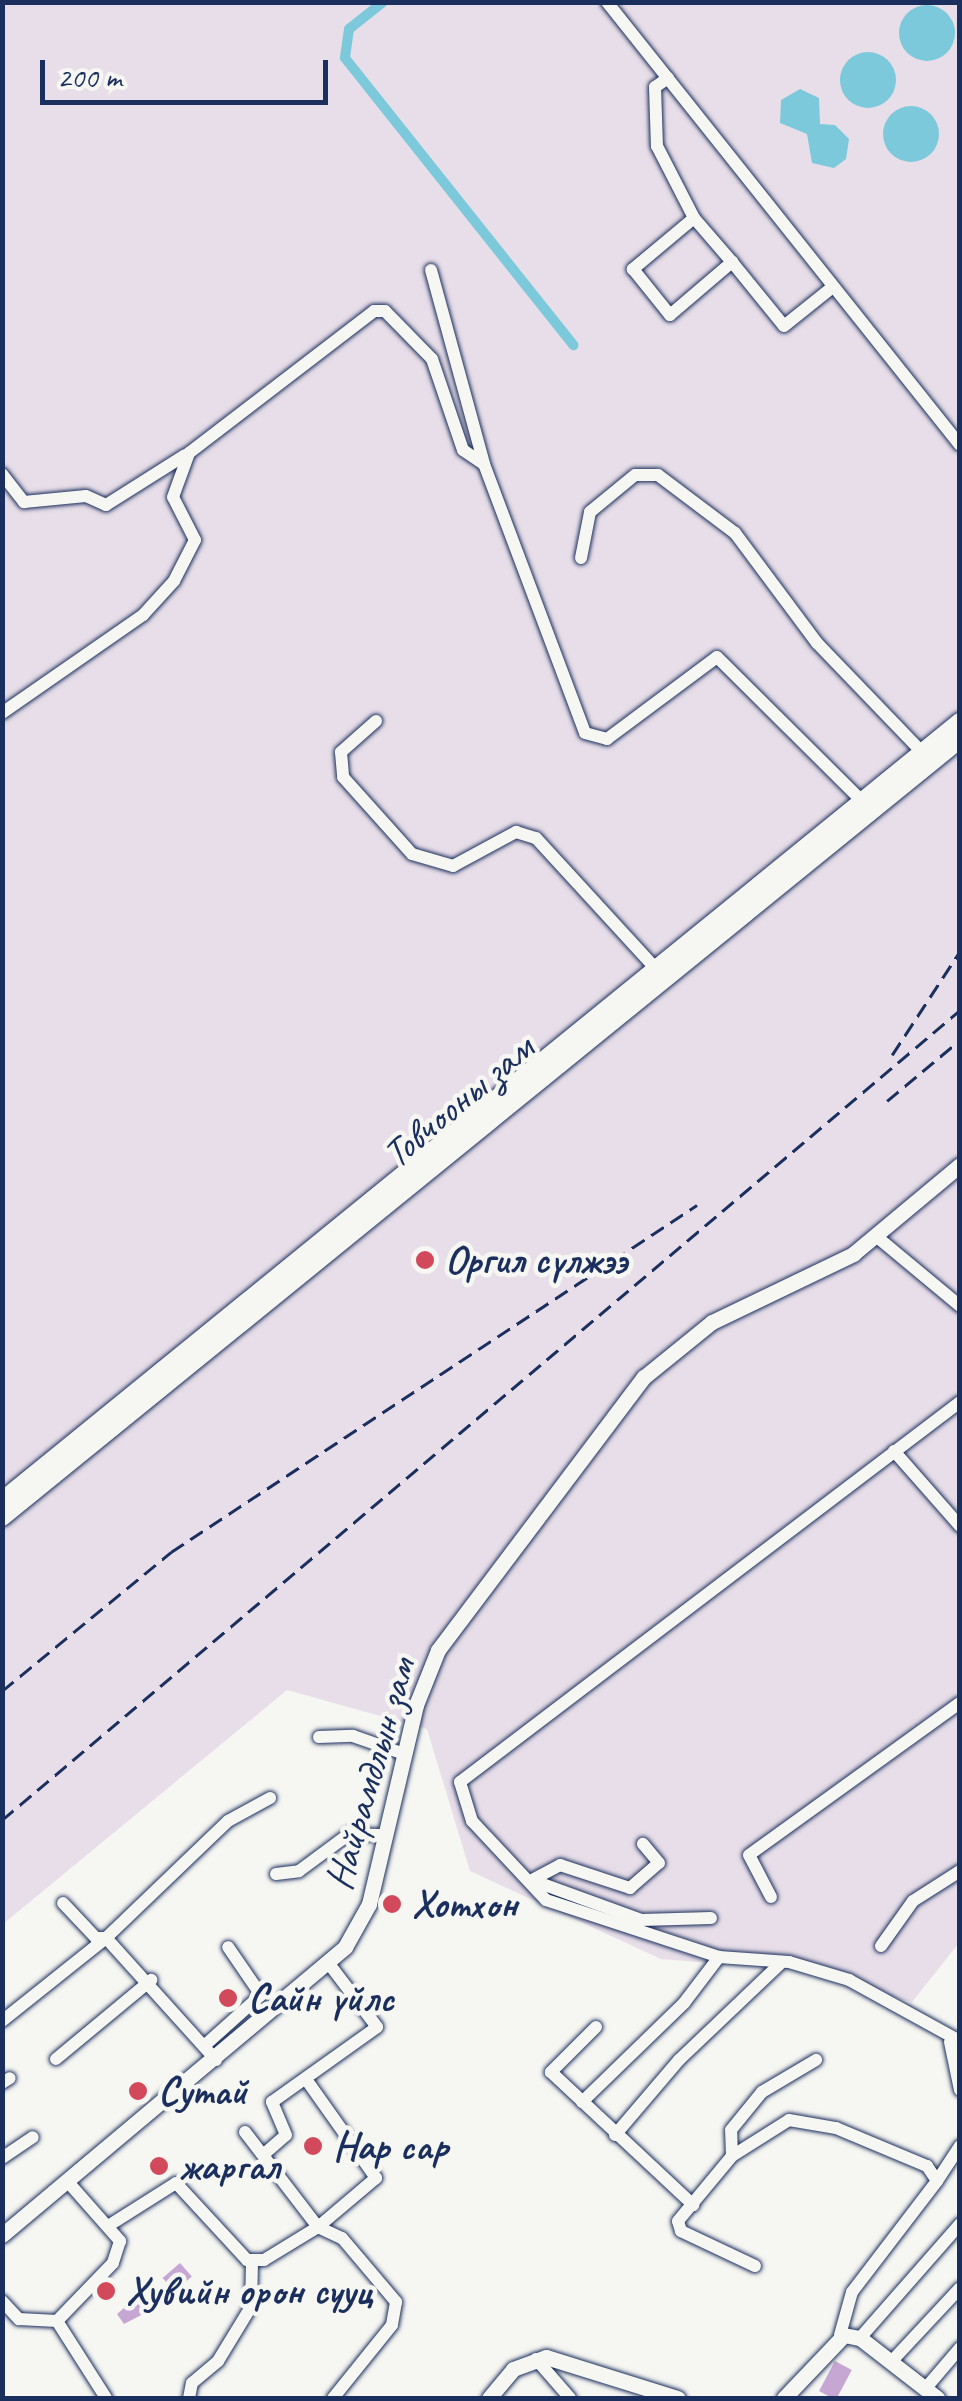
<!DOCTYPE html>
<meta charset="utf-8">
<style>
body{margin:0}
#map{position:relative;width:962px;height:2401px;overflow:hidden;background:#f6f6f2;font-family:Caveat,sans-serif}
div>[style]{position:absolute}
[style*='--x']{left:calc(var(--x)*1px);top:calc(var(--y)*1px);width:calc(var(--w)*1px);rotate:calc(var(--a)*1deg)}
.built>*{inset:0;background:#e8dee9}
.water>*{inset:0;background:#7bc9da}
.round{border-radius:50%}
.canal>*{height:10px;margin:-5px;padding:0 5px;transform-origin:5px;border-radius:5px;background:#7bc9da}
.building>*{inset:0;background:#c6a7d3;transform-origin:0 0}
.roads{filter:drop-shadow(0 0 2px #1b2f5e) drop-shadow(0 0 2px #1b2f5e)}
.minor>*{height:12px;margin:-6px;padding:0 6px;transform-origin:6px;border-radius:6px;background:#f6f6f2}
.major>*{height:15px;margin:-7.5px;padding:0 7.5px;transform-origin:7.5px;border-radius:7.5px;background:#f6f6f2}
.highway>*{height:18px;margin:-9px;padding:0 9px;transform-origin:9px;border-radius:9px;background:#f6f6f2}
.rail>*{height:2.5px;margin-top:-1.25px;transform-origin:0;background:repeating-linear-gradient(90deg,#1b2f5e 0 15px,transparent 0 23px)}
.dots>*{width:28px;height:28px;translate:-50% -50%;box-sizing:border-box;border:5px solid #f6f6f2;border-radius:50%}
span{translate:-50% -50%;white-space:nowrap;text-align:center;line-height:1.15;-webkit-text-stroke:9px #f6f6f2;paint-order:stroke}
.street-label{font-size:40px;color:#1b2f5e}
.poi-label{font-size:40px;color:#1b2f5e;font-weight:700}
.left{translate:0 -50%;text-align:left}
.frame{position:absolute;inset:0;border:5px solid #1b2f5e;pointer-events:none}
.scale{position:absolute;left:40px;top:60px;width:288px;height:45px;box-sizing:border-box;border:5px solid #1b2f5e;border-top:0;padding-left:12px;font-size:30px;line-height:35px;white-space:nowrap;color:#1b2f5e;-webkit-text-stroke:8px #f6f6f2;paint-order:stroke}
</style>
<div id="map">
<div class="built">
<i style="clip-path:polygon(3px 3px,959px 3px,959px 1943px,912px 2002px,790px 1969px,661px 1959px,470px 1871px,427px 1729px,287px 1690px,3px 1924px)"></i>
</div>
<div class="water">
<i class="round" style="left:899px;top:5px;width:56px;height:56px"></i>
<i class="round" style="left:840px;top:52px;width:56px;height:56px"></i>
<i style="clip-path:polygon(800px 89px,819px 98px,820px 124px,835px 125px,849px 139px,846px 159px,834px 168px,812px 163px,807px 134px,780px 123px,781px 100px)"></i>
<i class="round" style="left:883px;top:106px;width:56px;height:56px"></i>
</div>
<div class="canal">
<i style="--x:383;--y:2;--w:43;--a:141.5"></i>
<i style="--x:349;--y:29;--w:29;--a:98"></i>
<i style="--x:345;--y:58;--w:367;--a:51.5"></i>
</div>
<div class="building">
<i style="left:180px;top:2263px;width:18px;height:23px;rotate:49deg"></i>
<i style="clip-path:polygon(139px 2295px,151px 2310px,124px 2324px,117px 2314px)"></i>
<i style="left:835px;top:2361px;width:19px;height:34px;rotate:28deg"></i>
</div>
<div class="roads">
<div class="minor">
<i style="--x:607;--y:2;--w:566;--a:51.45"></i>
<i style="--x:668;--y:78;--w:16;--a:145"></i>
<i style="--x:655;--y:87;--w:59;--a:88.1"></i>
<i style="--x:657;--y:146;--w:81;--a:62.8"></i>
<i style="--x:732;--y:262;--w:58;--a:-130.8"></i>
<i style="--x:694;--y:218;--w:80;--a:140.1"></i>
<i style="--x:633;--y:269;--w:59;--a:51.2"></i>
<i style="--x:670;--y:315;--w:82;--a:-40.5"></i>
<i style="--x:732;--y:262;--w:82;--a:50.9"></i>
<i style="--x:784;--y:326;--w:58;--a:-38.7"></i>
<i style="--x:431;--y:270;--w:201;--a:74.7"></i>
<i style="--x:484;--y:464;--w:287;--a:69.4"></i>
<i style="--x:585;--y:733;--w:23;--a:15"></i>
<i style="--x:607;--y:739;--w:137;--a:-36.7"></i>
<i style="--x:717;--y:657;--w:210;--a:44.8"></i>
<i style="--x:2;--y:474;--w:36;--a:52"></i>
<i style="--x:24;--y:502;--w:62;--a:-5.5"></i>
<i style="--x:86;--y:496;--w:22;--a:24"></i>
<i style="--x:106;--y:505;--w:93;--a:-32.3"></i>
<i style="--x:581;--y:558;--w:47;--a:-78.9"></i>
<i style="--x:590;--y:512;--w:58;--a:-39.4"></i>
<i style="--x:635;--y:475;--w:23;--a:0"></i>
<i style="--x:658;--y:475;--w:96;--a:37"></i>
<i style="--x:735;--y:533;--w:137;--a:53.3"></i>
<i style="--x:817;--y:643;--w:151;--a:46.1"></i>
<i style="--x:2;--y:713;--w:172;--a:-34.8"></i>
<i style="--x:143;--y:615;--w:46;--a:-47.6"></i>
<i style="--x:174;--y:581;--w:46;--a:-62.9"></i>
<i style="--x:195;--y:540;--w:48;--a:-117.1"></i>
<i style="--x:173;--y:497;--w:47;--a:-70"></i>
<i style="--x:189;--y:453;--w:233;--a:-37.5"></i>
<i style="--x:374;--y:311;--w:11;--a:0"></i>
<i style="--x:385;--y:311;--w:67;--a:45.6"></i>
<i style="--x:432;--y:359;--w:96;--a:71.2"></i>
<i style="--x:463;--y:450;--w:25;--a:34"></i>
<i style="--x:376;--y:721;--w:47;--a:138.5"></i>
<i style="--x:341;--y:752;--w:25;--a:85"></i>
<i style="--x:343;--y:777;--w:103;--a:48.1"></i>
<i style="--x:412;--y:854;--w:43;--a:16.3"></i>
<i style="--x:453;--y:866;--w:72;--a:-28.4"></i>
<i style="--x:516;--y:832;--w:21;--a:17"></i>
<i style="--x:536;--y:838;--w:178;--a:47.5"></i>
<i style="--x:877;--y:1237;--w:108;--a:39.7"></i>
<i style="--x:960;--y:1402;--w:628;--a:142.77"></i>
<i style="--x:460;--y:1782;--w:41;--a:72.9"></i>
<i style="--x:472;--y:1821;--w:108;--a:46.9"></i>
<i style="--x:546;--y:1900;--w:182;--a:18.2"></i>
<i style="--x:719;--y:1957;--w:70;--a:4.1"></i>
<i style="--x:789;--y:1962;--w:63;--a:16.7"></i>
<i style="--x:849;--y:1980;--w:127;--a:28.8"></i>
<i style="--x:894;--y:1451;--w:100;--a:48.7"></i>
<i style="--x:319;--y:1737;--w:34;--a:-2"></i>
<i style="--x:353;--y:1736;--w:54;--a:19.4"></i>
<i style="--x:276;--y:1874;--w:23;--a:-7"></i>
<i style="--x:299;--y:1871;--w:62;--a:-36.5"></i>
<i style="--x:349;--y:1834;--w:36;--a:2"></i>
<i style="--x:532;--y:1880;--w:32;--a:-28"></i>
<i style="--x:560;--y:1865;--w:74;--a:18.2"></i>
<i style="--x:630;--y:1888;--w:38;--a:-41"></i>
<i style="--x:659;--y:1863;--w:25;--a:-130"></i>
<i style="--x:534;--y:1881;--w:114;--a:20"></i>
<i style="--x:641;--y:1920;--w:70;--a:-1.6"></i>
<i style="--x:771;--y:1897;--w:47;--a:-117.6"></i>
<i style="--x:749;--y:1855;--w:260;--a:-35.8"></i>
<i style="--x:881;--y:1946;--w:55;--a:-54.6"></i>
<i style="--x:913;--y:1901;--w:56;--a:-32.6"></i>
<i style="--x:2;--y:2021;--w:133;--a:-38.6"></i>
<i style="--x:106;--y:1938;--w:10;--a:180"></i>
<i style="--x:96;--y:1938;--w:48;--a:-133.3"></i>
<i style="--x:596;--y:2027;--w:64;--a:135"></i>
<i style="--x:551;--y:2072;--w:195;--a:43.1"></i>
<i style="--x:950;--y:2042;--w:49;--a:78.2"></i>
<i style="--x:204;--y:2046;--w:76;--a:-41.8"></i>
<i style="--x:261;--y:1995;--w:58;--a:-124.5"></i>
<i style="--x:56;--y:2059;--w:124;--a:-39.7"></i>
<i style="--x:216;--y:2060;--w:164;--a:-132"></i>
<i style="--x:106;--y:1938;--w:169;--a:-43.8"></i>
<i style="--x:228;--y:1821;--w:48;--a:-28.7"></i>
<i style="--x:2;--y:2083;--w:9;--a:-32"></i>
<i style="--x:582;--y:2102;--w:142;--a:-44.1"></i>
<i style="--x:684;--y:2003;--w:58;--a:-52.7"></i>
<i style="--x:245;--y:2132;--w:120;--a:52.5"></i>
<i style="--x:318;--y:2227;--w:26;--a:25"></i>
<i style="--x:342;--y:2238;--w:84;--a:49.8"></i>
<i style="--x:396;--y:2302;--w:23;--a:100"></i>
<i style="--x:392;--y:2325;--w:94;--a:128.9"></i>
<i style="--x:615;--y:2135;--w:99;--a:-49.5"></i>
<i style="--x:679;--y:2060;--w:142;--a:-43.6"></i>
<i style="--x:263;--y:2155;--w:30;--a:-41"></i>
<i style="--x:286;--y:2135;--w:36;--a:-113"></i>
<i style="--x:272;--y:2102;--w:129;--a:-35.5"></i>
<i style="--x:377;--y:2027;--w:78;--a:-127.2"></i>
<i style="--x:732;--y:2156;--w:26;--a:-92"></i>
<i style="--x:731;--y:2130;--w:49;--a:-50.8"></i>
<i style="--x:762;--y:2092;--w:63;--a:-30.7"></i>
<i style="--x:2;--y:2158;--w:37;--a:-34"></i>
<i style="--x:937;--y:2181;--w:42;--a:-56.7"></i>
<i style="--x:68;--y:2182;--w:79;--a:48.6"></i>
<i style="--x:120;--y:2241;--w:23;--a:108"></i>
<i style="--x:113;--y:2263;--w:81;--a:134"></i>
<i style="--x:57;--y:2321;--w:91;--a:57.5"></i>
<i style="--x:108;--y:2226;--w:80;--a:-32.3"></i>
<i style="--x:176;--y:2183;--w:105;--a:47.3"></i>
<i style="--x:247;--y:2260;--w:17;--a:0"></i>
<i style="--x:264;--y:2260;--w:63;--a:-31.4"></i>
<i style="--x:318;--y:2227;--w:76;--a:-40.2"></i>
<i style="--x:376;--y:2178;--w:118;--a:-125.3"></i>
<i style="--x:755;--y:2266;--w:82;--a:-154.7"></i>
<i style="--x:681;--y:2231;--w:10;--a:-107"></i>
<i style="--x:678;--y:2221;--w:85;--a:-50.3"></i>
<i style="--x:732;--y:2156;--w:67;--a:-32.3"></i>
<i style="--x:789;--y:2120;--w:48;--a:9.7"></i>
<i style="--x:836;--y:2128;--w:99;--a:22.7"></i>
<i style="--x:927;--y:2166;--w:18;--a:56"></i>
<i style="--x:937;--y:2181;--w:140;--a:127.4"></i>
<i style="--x:852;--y:2292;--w:45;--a:105.6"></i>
<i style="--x:2;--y:2301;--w:25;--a:47"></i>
<i style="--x:19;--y:2319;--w:38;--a:3"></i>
<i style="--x:860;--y:2338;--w:152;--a:-48.7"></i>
<i style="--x:536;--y:2359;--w:52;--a:48.9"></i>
<i style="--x:891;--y:2362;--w:101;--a:-47"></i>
<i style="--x:925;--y:2389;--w:54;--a:-49.5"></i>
<i style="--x:189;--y:2398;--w:15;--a:-79"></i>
<i style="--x:192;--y:2383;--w:34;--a:-40"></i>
<i style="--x:218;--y:2361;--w:63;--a:-58.6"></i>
<i style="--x:251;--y:2307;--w:45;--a:-88.7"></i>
</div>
<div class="major">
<i style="--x:2;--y:2235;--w:448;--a:-40"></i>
<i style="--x:345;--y:1947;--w:49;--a:-60.8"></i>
<i style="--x:369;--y:1904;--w:204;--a:-76.7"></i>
<i style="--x:416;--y:1705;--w:59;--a:-68.2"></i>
<i style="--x:438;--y:1650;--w:342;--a:-53"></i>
<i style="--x:644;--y:1377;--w:87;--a:-39"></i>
<i style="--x:712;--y:1322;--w:157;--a:-25.7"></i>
<i style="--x:853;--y:1254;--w:139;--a:-39.8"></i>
<i style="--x:489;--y:2398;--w:38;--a:-50"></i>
<i style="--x:513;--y:2369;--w:35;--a:-20"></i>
<i style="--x:546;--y:2357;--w:138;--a:17.3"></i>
<i style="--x:784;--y:2398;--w:87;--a:-46.4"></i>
<i style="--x:844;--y:2335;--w:16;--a:11"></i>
<i style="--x:860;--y:2338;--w:98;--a:37.9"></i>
</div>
<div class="highway">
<i style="--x:2;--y:1501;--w:1235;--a:-39.12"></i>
<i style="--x:2;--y:1517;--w:1234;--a:-39.08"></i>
</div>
</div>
<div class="rail">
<i style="--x:892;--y:1055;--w:124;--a:-56.8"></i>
<i style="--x:887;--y:1101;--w:95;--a:-39.9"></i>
<i style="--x:2;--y:1691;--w:219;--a:-39.4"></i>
<i style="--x:171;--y:1552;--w:630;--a:-33.41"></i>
<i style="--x:2;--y:1820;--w:1255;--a:-40.21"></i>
</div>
<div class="dots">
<i style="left:425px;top:1260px;background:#d1495b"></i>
<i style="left:392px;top:1904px;background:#d1495b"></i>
<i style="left:228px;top:1998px;background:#d1495b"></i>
<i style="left:138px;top:2091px;background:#d1495b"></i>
<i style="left:313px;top:2146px;background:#d1495b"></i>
<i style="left:159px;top:2166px;background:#d1495b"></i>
<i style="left:106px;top:2291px;background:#d1495b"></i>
</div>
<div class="street-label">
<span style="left:458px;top:1101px;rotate:-40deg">Товчооны зам</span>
<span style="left:370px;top:1774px;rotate:-74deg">Найрамдлын зам</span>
</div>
<div class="poi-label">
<span class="left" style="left:445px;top:1260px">Оргил сүлжээ</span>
<span class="left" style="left:412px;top:1904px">Хотхон</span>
<span class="left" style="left:248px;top:1998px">Сайн үйлс</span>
<span class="left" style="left:158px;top:2091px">Сутай</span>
<span class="left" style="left:333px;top:2146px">Нар сар</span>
<span class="left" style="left:179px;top:2166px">жаргал</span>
<span class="left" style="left:126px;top:2291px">Хувийн орон сууц</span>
</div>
<div class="frame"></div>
<div class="scale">200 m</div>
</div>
